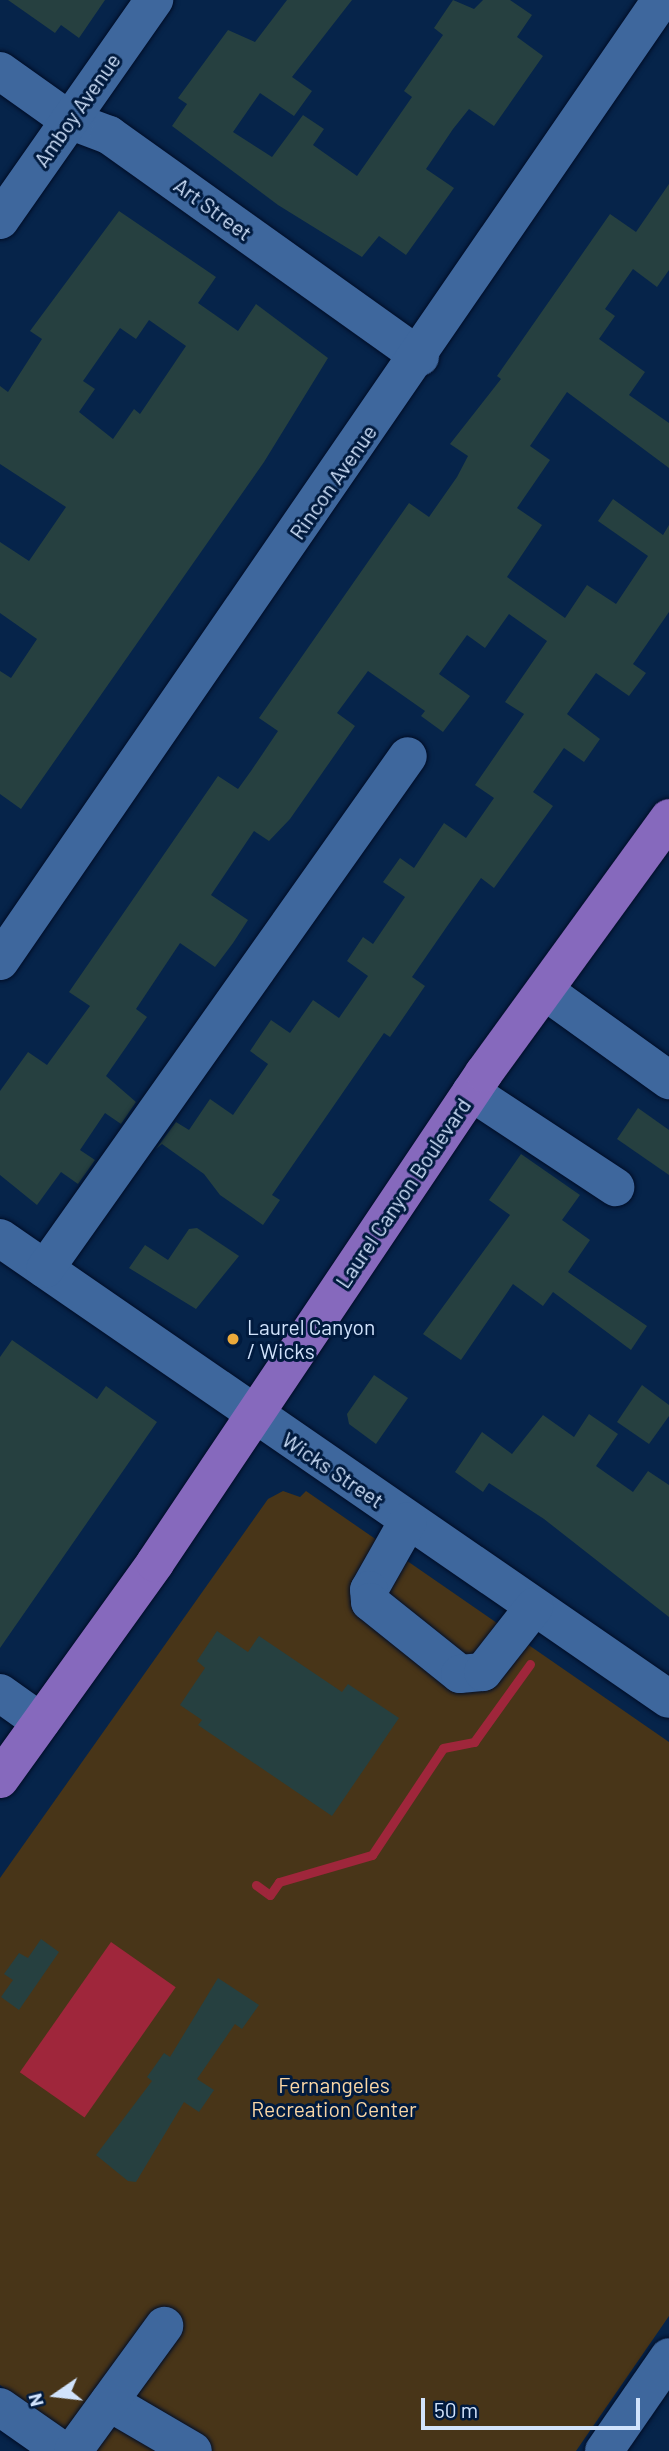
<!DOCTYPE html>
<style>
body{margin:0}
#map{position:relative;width:669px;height:2451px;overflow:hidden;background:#06244a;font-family:Barlow,sans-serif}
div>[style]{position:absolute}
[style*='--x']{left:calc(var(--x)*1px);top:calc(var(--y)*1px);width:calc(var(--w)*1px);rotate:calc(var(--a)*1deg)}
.green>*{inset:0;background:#483518}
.water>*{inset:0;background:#9f263b;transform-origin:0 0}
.stream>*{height:9px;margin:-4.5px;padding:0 4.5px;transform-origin:4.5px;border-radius:4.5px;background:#9f263b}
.building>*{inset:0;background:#264040}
.roads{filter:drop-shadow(0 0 2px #000d26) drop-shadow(0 0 2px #000d26)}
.minor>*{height:38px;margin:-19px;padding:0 19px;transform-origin:19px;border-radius:19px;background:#3e679d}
.major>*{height:38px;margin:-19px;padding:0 19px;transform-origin:19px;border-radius:19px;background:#8669bd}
.dots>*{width:19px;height:19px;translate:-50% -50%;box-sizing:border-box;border:4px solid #001a3e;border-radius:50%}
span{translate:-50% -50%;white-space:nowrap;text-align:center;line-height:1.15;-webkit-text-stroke:6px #001a3e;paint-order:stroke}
.street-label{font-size:21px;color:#d1e3fc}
.poi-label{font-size:21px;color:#d1e3fc}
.left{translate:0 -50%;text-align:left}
.park-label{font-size:21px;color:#fad7a6}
.north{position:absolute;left:21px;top:2360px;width:70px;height:70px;-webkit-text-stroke:5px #001a3e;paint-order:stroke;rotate:256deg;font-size:19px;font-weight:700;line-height:28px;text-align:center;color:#d1e3fc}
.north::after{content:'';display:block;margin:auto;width:24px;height:32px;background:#d1e3fc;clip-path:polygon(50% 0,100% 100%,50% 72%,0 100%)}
.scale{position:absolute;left:421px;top:2398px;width:219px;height:32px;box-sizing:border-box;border:4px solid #d1e3fc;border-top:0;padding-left:9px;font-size:21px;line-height:24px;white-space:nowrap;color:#d1e3fc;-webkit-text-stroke:5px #001a3e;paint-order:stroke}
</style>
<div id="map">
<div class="green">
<i style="clip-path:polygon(283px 1491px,300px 1497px,306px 1491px,669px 1742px,669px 2316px,576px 2451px,95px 2451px,0 2385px,0 1878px,268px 1499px)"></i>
</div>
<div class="water">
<i style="left:111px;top:1942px;width:79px;height:159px;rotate:35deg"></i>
</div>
<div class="stream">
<i style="--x:256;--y:1885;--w:17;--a:36"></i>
<i style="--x:270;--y:1895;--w:16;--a:-55"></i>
<i style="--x:279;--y:1882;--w:97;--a:-16.2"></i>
<i style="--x:372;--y:1855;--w:128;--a:-56.4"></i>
<i style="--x:443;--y:1748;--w:32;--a:-11"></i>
<i style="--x:474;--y:1742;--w:96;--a:-54.3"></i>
</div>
<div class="building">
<i style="clip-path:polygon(8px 0,105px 0,79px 38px,61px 25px,55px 33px)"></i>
<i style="clip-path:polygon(287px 0,352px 0,292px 77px,312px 91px,294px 116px,260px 93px,233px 132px,272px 157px,303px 115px,324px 129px,313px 145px,357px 176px,412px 97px,404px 91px,443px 35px,434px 28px,453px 0,474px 9px,483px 0,510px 0,532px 15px,517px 37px,543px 56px,494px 126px,469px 109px,453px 129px,426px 169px,454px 188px,406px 255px,379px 236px,362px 257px,278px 205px,172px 126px,187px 104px,178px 98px,228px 30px,255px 42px)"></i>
<i style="clip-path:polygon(669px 184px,669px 270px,657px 287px,633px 269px,605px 309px,615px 316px,599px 339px,645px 372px,629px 395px,669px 423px,669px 468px,567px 392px,530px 446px,550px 460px,517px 508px,542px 525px,507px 577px,565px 618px,587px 585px,616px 604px,648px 556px,598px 521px,613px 499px,663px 535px,669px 525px,669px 612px,633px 664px,646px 673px,629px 696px,596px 673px,567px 714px,600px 739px,584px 762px,564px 748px,533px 792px,553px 806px,494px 888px,481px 878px,448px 925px,412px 977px,425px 986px,390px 1037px,384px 1033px,272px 1195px,280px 1200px,263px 1225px,220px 1195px,204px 1174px,162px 1144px,156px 1149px,176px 1122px,189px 1130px,210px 1099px,233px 1115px,268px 1064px,250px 1051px,271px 1020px,290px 1033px,313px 1000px,339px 1018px,368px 976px,347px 961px,363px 937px,373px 944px,405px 897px,383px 882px,400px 858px,414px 868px,444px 823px,466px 838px,494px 798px,475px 785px,524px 714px,505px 702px,547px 641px,509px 614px,485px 648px,467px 635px,439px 674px,470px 696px,443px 732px,421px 716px,425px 711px,368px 671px,337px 713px,355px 726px,290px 819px,269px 841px,254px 831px,211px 895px,248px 920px,233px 943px,215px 967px,180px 943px,136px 1009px,147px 1017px,106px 1076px,136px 1102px,121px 1124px,105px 1113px,80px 1150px,95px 1160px,78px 1184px,61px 1172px,37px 1205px,0 1175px,0 1091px,28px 1052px,47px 1065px,90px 1006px,69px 992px,218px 776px,238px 789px,251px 771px,278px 731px,259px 718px,409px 503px,429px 517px,457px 477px,468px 456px,450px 444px,501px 379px,497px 376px,610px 214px,636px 232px)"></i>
<i style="clip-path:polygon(evenodd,119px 211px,216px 277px,198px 303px,238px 331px,256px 304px,328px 358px,264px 462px,21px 809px,0 794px,0 671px,11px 678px,37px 639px,0 613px,0 542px,29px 561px,66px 507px,0 464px,0 386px,8px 392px,42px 339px,30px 331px,119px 211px,149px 320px,186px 346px,140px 414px,134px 409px,113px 439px,79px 412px,95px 389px,83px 381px,120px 328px,136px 339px,149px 320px)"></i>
<i style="clip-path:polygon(638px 1108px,669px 1130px,669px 1175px,617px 1139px)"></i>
<i style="clip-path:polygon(521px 1154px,580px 1195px,562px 1220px,590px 1240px,568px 1272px,647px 1326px,631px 1350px,553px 1292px,543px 1306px,513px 1284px,461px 1360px,423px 1334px,510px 1215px,489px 1200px)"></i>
<i style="clip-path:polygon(197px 1228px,239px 1256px,196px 1309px,129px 1268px,145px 1245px,168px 1260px,189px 1229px)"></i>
<i style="clip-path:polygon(12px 1340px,97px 1399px,106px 1386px,157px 1422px,0 1648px,0 1357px)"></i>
<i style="clip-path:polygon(374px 1375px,408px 1398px,376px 1444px,349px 1424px,347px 1414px)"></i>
<i style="clip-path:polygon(642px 1385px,669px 1405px,669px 1416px,649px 1444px,617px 1422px)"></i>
<i style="clip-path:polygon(589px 1414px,618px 1434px,596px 1466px,633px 1492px,648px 1471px,669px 1485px,669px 1617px,544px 1519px,489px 1483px,483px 1492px,455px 1472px,482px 1432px,512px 1454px,543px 1415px,574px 1437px)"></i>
<i style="clip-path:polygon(217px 1631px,248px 1652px,259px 1636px,342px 1692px,348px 1684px,399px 1718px,332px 1816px,198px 1725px,202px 1720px,180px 1705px,205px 1668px,197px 1661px)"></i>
<i style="clip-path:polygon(41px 1939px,59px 1952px,19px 2010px,1px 1997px,13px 1980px,4px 1974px,19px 1953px,28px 1958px)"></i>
<i style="clip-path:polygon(218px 1978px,259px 2005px,242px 2029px,235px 2024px,197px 2079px,214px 2090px,199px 2112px,184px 2102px,136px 2182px,128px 2181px,96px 2155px,152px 2081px,147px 2077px,164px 2053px,170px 2057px)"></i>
</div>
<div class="roads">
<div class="minor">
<i style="--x:0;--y:71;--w:85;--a:35.4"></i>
<i style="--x:69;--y:120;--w:43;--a:20.6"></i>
<i style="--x:109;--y:135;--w:382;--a:35.5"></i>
<i style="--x:0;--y:220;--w:269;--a:-55"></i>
<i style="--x:0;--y:961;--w:1166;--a:-55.48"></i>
<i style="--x:545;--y:991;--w:153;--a:35.7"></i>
<i style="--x:471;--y:1092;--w:173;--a:33.4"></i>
<i style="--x:0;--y:1238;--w:812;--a:34.57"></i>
<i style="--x:45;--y:1269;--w:628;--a:-54.72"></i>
<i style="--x:408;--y:1521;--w:79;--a:119.5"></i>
<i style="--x:369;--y:1590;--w:12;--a:85"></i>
<i style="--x:370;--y:1602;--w:115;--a:38.7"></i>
<i style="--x:460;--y:1674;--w:23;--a:-5"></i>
<i style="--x:483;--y:1672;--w:83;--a:-51.9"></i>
<i style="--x:0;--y:1693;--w:50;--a:35.3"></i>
<i style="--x:109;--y:2402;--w:97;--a:30.3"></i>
<i style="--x:0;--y:2407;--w:77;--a:34.9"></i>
<i style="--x:73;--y:2451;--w:155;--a:-53.9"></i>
<i style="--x:604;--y:2451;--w:114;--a:-55.3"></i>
</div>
<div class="major">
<i style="--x:0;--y:1779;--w:266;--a:-54.3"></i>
<i style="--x:155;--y:1563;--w:590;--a:-56.12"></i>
<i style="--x:484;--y:1073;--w:315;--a:-54"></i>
</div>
</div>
<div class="dots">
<i style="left:233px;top:1339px;background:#eba93a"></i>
</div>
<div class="street-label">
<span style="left:77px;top:110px;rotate:-55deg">Amboy Avenue</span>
<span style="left:213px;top:209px;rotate:36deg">Art Street</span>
<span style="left:333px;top:482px;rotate:-55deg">Rincon Avenue</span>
<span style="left:403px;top:1193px;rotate:-56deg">Laurel Canyon Boulevard</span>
<span style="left:333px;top:1470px;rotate:34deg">Wicks Street</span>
</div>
<div class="poi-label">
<span class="left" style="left:247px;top:1339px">Laurel Canyon<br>/ Wicks</span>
</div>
<div class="park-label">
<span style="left:334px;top:2097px">Fernangeles<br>Recreation Center</span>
</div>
<div class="north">N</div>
<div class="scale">50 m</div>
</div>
